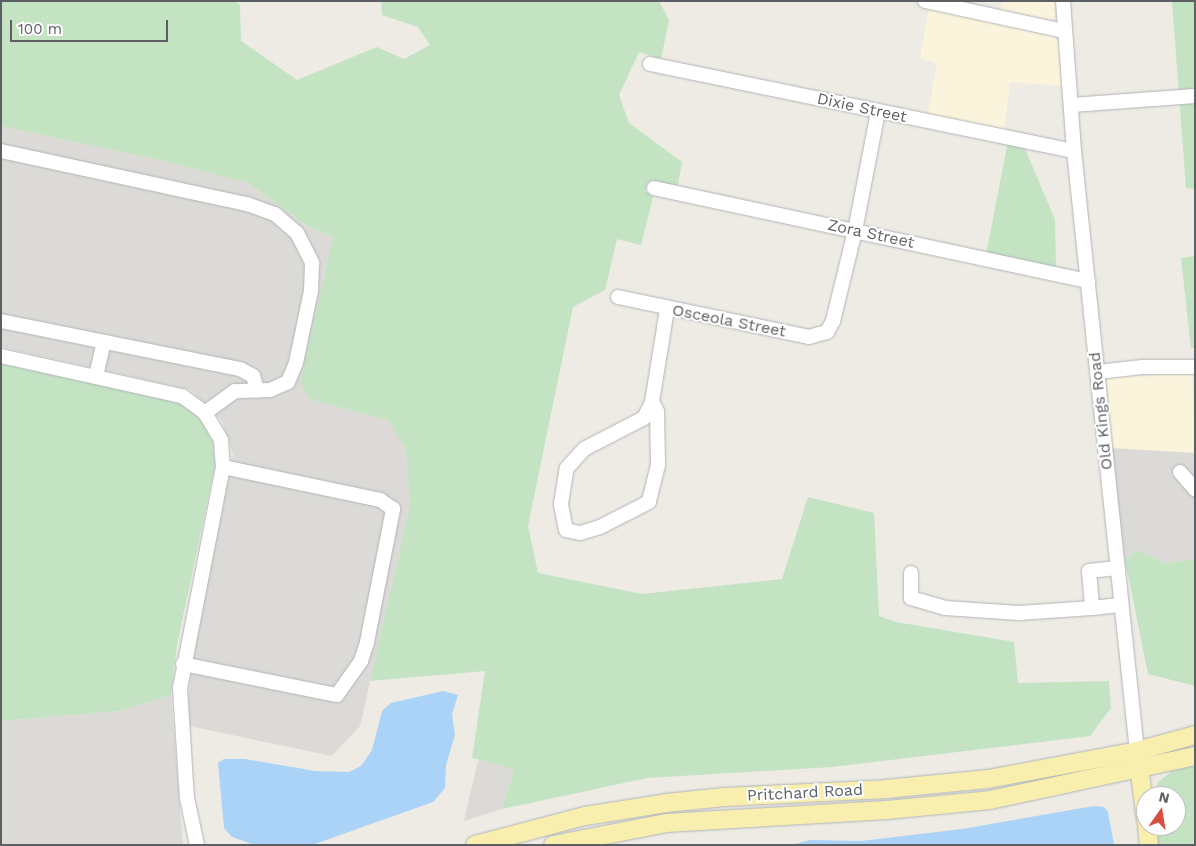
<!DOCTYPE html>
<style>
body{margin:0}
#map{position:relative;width:1196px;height:846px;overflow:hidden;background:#edebe4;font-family:"Work Sans",sans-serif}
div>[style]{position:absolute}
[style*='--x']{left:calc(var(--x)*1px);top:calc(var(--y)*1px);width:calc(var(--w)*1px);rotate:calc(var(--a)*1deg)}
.commercial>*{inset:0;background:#fbf4dc;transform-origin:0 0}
.industrial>*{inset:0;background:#dcdad6}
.green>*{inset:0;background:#c3e3c3}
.water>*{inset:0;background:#aad3f7}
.roads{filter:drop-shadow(0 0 1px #b1b4b8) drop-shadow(0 0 1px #b1b4b8)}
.minor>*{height:14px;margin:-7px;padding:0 7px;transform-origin:7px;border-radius:7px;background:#fff}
.major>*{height:18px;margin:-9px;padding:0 9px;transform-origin:9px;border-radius:9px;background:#f8eeae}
span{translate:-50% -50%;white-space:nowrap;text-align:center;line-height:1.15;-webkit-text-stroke:4px #fff;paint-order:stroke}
.street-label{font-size:16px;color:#5c5f63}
.frame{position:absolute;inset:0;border:2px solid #5c5f63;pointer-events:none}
.north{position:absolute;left:1136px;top:786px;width:50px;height:50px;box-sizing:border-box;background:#fff;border:1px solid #bebfc1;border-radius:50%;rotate:13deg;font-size:14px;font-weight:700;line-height:20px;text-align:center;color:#5c5f63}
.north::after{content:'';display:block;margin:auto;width:18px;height:22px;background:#da4e3e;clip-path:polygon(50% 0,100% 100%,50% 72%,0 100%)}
.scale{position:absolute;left:10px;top:20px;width:158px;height:22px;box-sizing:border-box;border:2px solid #5c5f63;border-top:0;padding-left:6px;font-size:15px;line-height:18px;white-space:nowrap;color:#5c5f63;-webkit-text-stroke:4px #fff;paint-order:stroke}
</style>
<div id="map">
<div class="commercial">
<i style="clip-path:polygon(1001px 1px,1055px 1px,1055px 15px,1049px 22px,1000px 13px)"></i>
<i style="clip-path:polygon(929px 7px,1052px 33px,1058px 42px,1063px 86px,1010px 82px,1004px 134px,927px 117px,937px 64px,920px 58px)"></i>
<i style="left:1192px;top:374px;width:79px;height:85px;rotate:88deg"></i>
</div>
<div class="industrial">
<i style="clip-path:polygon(1px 126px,159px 160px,248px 183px,307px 226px,333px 237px,300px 383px,311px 400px,388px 420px,406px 448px,410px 506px,360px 726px,332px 756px,189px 726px,187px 712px,194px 643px,233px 454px,222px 421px,191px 390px,1px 347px)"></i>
<i style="clip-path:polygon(1111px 448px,1195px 453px,1195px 559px,1166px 563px,1137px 550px,1125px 560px)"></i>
<i style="clip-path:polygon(171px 695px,183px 845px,1px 845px,1px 721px,120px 711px)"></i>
<i style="clip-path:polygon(478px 760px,514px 768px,502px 809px,464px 821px)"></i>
</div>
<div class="green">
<i style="clip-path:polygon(1px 1px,235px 1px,240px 5px,241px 41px,297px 80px,377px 47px,404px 59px,430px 45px,418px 27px,382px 15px,381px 1px,659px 1px,669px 20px,661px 59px,639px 52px,619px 95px,629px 123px,682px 162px,677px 190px,647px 183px,645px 192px,654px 193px,641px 245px,617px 239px,605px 290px,573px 307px,528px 526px,538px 573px,642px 594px,782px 579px,808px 497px,874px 513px,879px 616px,896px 622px,1014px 642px,1018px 683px,1109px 681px,1111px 708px,1090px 736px,832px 767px,647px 778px,502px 809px,514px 769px,472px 758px,485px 671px,370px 681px,410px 506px,406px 449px,388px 420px,311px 400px,300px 383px,333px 237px,307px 226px,248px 183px,159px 160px,1px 126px)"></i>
<i style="clip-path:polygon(1172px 1px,1195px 1px,1195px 189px,1186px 188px)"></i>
<i style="clip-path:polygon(1008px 141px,1024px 146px,1055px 220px,1056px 269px,986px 255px)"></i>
<i style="clip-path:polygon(1195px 256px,1195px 348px,1191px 348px,1181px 258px)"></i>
<i style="clip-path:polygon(1px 364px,172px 400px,188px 408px,201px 421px,213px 442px,215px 465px,177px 645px,171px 695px,120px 711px,1px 721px)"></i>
<i style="clip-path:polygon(1137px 550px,1166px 563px,1195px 559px,1195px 686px,1148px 674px,1125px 560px)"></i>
<i style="clip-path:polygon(1195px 764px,1195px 845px,1158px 845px,1156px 826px,1176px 826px,1176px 796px,1153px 796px,1158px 782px,1171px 772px)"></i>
</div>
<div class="water">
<i style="clip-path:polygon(443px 691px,458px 695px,452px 714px,455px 735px,446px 765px,445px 788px,433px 802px,312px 845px,255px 845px,232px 837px,224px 828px,218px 763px,224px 759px,245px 759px,315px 771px,349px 772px,361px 766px,372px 750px,382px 711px,391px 703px)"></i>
<i style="clip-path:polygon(1094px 806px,1104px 807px,1108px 812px,1114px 845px,791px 845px,810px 840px,861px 841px,962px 829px)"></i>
</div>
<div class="roads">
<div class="minor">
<i style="--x:925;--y:1;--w:142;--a:12.2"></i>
<i style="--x:1063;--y:1;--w:150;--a:85.8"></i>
<i style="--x:1074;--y:151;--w:603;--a:84.01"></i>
<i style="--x:650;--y:64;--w:433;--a:11.6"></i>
<i style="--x:1072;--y:105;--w:123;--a:-4.2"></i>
<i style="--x:1;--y:151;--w:252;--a:12.2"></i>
<i style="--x:247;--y:204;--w:30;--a:20"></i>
<i style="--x:275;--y:214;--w:29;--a:41"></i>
<i style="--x:297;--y:233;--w:34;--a:63"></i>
<i style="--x:312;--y:263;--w:28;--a:92"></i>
<i style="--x:311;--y:291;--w:74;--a:101.8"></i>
<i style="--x:296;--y:363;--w:21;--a:113"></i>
<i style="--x:288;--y:382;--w:20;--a:156"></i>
<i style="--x:270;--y:390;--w:35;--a:178"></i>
<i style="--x:235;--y:391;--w:37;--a:144"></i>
<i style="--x:654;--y:188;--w:444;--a:12.1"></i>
<i style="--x:618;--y:297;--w:195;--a:11.8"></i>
<i style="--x:809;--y:337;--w:19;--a:-16"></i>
<i style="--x:827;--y:332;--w:13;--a:-61"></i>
<i style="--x:833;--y:321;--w:93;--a:-76.3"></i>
<i style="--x:855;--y:231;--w:121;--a:-79.1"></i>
<i style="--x:1;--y:321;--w:244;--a:11.4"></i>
<i style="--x:240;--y:369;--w:15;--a:28"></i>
<i style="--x:253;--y:376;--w:15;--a:74"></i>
<i style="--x:1;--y:356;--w:185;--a:12.5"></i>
<i style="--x:182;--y:396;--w:29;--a:36"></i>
<i style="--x:205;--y:413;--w:31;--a:59"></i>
<i style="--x:221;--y:440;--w:27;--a:86"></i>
<i style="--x:223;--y:467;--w:225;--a:101"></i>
<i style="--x:180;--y:688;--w:110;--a:86.4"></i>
<i style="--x:187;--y:798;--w:48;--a:78"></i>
<i style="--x:1097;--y:372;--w:46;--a:-6.2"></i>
<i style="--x:1143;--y:367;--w:52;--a:0"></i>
<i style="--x:96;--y:376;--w:35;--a:-77"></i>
<i style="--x:652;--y:402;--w:10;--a:61"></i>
<i style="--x:657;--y:411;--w:54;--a:88.9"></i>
<i style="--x:658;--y:465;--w:38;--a:104"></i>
<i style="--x:649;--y:502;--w:55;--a:153"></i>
<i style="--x:600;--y:527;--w:21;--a:163"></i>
<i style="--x:580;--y:533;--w:14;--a:-168"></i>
<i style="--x:566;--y:530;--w:26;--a:-101"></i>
<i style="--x:561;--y:504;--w:36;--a:-81"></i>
<i style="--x:567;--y:468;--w:25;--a:-48"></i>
<i style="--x:584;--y:449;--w:68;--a:-27.3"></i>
<i style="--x:644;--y:418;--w:18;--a:-63"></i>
<i style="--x:652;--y:402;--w:94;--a:-80.8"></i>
<i style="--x:1180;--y:472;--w:23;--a:49"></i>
<i style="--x:1117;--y:568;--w:28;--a:174"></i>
<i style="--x:1089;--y:571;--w:37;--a:85"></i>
<i style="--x:1092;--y:608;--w:28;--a:-6"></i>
<i style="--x:911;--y:573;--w:25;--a:90"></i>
<i style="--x:911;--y:598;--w:35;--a:16"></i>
<i style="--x:945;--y:608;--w:74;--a:3.9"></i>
<i style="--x:1019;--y:613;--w:73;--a:-3.9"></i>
<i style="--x:183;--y:664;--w:157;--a:11.4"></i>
<i style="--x:337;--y:695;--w:42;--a:-54.8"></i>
<i style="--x:361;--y:661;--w:20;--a:-72"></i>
<i style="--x:367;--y:642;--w:136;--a:-78.9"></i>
<i style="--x:393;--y:509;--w:16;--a:-145"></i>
<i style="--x:380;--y:500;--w:160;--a:-168.1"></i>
</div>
<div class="major">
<i style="--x:1138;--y:759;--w:62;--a:82.5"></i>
<i style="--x:1147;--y:826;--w:19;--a:84"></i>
<i style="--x:475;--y:845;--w:114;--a:-14.8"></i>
<i style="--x:585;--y:816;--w:82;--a:-9.1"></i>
<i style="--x:666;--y:803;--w:59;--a:-5.8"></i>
<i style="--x:725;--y:797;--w:161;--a:-2.8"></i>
<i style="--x:886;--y:789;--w:102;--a:-5.6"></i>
<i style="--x:988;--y:779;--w:152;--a:-10.6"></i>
<i style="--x:1137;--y:751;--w:60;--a:-15.4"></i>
<i style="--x:553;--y:845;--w:115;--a:-11"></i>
<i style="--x:666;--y:823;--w:221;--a:-3.4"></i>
<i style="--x:887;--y:810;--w:103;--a:-5.5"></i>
<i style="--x:990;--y:800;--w:210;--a:-12.1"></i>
</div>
</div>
<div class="street-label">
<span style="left:862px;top:108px;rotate:12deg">Dixie Street</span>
<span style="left:871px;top:234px;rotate:12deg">Zora Street</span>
<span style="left:729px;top:321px;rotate:11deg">Osceola Street</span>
<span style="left:1101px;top:411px;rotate:-96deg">Old Kings Road</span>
<span style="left:805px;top:793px;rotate:-3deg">Pritchard Road</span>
</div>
<div class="frame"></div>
<div class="north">N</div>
<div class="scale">100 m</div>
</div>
